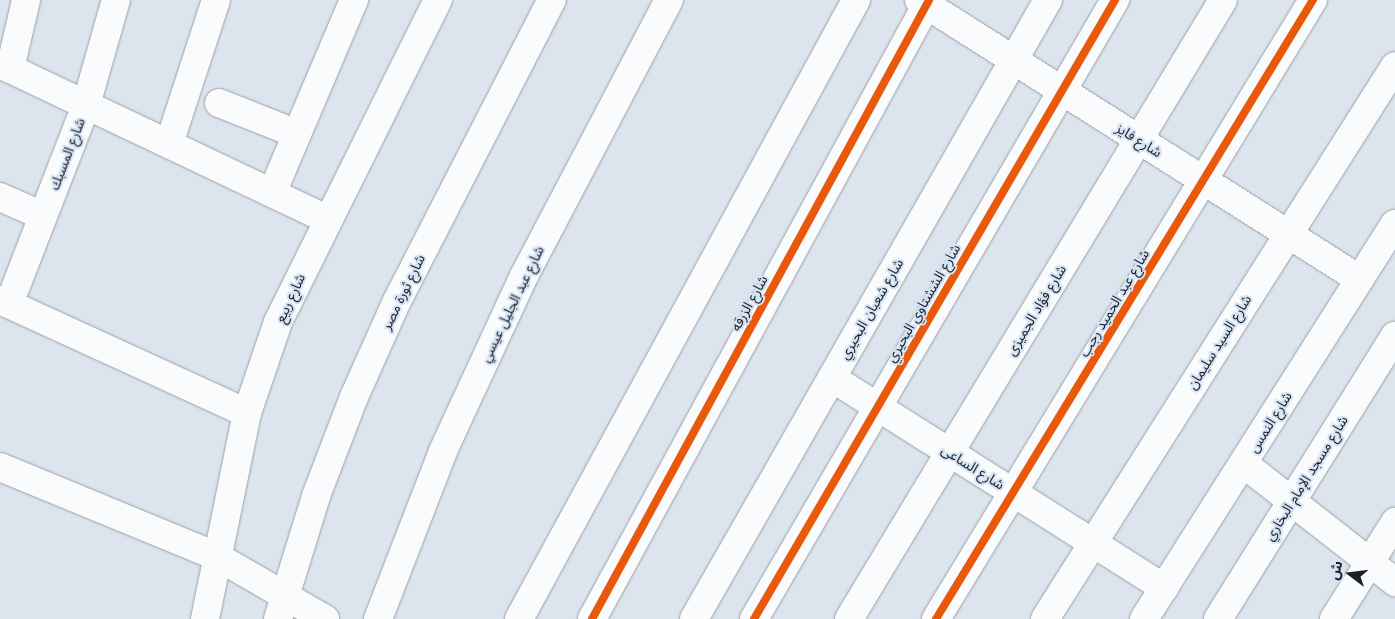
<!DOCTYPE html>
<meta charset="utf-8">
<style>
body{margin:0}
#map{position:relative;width:1395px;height:619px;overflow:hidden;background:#dce4ed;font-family:Mulish,"Noto Sans Arabic",sans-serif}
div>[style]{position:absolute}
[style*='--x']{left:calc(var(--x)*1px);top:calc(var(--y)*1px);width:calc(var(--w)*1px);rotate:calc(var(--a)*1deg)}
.roads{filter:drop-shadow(0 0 1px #9ba1a8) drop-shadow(0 0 1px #9ba1a8)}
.minor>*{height:28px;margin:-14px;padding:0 14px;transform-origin:14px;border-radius:14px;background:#fafbfc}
.cycleway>*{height:8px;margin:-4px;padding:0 4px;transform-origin:4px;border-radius:4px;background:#e8590c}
span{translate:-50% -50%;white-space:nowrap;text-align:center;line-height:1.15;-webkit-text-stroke:4px #d5e3f4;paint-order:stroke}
.street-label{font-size:14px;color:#1b2026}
.north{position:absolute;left:1325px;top:549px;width:50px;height:50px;-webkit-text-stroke:4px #d5e3f4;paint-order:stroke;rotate:285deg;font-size:14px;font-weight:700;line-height:20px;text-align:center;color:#1b2026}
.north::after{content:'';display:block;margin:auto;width:18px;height:22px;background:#1b2026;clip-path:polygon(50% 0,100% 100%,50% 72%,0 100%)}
</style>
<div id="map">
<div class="roads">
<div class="minor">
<i style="--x:919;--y:0;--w:521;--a:32.38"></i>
<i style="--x:0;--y:64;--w:363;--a:25.4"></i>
<i style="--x:10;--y:69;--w:71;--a:-76.9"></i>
<i style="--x:219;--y:103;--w:84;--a:21.7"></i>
<i style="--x:169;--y:144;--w:151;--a:-71.9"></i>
<i style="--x:272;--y:193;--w:210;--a:-67"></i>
<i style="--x:0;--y:197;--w:47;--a:23.8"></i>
<i style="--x:0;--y:300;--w:272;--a:24.6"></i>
<i style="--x:9;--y:304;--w:213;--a:-68.8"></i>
<i style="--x:86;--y:105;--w:109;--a:-74.1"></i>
<i style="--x:832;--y:378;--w:393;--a:32.3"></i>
<i style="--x:1244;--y:464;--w:192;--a:38"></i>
<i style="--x:0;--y:467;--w:234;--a:22.4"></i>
<i style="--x:216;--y:556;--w:126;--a:30"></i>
<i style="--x:205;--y:619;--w:210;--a:-78.5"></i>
<i style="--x:247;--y:413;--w:96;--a:-71.2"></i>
<i style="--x:278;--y:322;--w:360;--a:-63.6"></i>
<i style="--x:278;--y:619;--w:129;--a:-72.8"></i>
<i style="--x:316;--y:496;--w:106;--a:-69"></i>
<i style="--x:354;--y:397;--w:105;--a:-65.9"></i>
<i style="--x:397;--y:301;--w:339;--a:-62.8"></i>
<i style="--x:378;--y:619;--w:180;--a:-68.8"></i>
<i style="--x:443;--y:451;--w:193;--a:-65.2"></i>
<i style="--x:524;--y:276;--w:312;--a:-62.3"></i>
<i style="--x:519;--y:619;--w:705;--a:-61.43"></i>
<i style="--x:592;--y:619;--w:705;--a:-61.43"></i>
<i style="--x:694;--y:619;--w:713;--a:-60.24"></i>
<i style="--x:754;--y:619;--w:717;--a:-59.75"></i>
<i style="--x:849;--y:619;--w:723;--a:-58.86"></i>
<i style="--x:936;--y:619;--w:725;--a:-58.66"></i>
<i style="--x:1045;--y:619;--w:654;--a:-57.67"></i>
<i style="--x:1144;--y:619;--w:468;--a:-57.6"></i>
<i style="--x:1218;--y:619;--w:334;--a:-58"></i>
<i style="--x:1334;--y:619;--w:115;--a:-57.8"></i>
</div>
</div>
<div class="cycleway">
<i style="--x:592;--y:619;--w:705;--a:-61.43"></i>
<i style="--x:754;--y:619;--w:717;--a:-59.75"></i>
<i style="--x:936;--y:619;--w:725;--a:-58.66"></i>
</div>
<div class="street-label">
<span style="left:1139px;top:140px;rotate:32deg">شارع فايز</span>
<span style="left:67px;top:154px;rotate:-69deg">شارع المسبك</span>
<span style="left:403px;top:292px;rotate:-64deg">شارع ثورة مصر</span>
<span style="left:290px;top:298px;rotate:-65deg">شارع ربيع</span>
<span style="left:749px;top:303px;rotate:-61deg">شارع الزرقه</span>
<span style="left:923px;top:303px;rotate:-60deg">شارع الششتاوي البحيري</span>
<span style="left:1114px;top:303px;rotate:-59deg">شارع عبد الحميد رجب</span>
<span style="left:512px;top:304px;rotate:-64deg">شارع عبد الجليل عيسي</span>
<span style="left:871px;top:309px;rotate:-60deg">شارع شعبان البحيري</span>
<span style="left:1036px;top:310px;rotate:-59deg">شارع فؤاد الجميزى</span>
<span style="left:1219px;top:342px;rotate:-58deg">شارع السيد سليمان</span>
<span style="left:1270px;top:422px;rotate:-58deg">شارع النمس</span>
<span style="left:973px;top:467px;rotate:32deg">شارع الساعى</span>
<span style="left:1306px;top:478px;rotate:-58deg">شارع مسجد الإمام البخاري</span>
</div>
<div class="north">ش</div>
</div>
